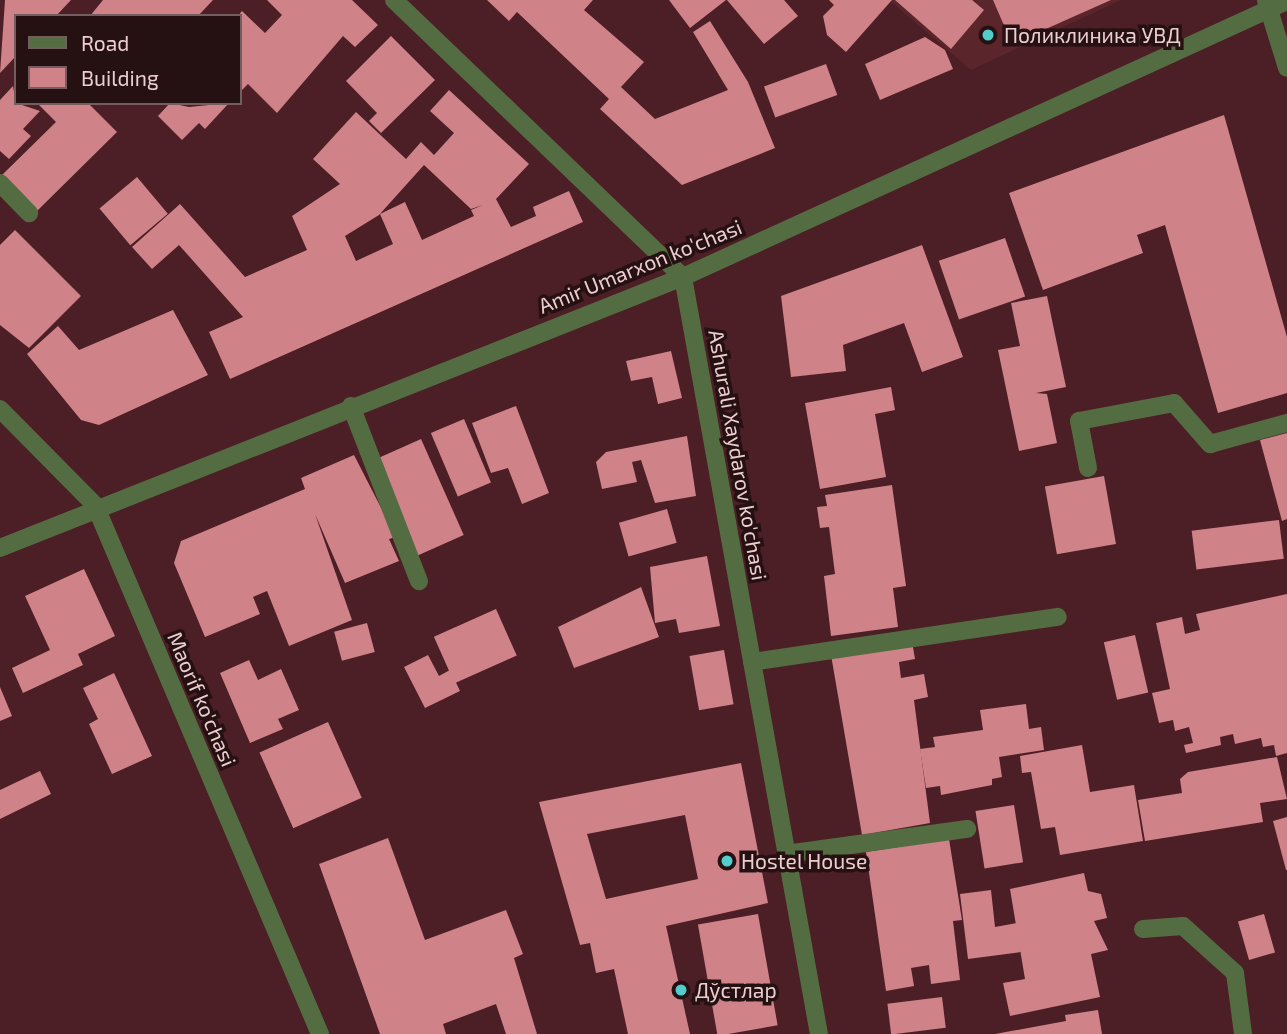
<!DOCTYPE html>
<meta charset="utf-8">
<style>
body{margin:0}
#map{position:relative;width:1287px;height:1034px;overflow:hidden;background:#4c1e25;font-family:"Exo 2",sans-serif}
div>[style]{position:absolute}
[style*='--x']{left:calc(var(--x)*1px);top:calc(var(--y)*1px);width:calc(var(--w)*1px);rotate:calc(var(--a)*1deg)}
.built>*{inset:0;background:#5b252c}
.building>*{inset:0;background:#d08289;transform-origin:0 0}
.minor>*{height:18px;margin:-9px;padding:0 9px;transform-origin:9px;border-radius:9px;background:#536c42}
.dots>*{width:19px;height:19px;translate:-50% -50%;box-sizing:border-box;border:4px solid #251012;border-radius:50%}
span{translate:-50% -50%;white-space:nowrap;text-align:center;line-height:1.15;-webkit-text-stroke:7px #251012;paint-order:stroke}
.poi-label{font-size:21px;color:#edced0}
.left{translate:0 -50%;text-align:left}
.street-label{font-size:21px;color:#edced0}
.legend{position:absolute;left:14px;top:14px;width:228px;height:91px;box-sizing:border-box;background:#251012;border:2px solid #755c5e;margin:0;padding:9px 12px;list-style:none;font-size:21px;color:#edced0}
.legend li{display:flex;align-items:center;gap:14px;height:35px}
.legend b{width:35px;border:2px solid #755c5e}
</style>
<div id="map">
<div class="built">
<i style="clip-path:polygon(889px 0,1121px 0,971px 70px)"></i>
</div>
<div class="building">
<i style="clip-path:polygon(5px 0,71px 0,56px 16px,16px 16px,16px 56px,0 73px)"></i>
<i style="clip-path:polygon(103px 0,213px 0,198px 16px,90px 16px)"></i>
<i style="clip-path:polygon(267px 0,352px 0,378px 25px,355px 47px,343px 36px,277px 113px,248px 84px,240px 92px,238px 16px,242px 11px,265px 33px,282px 15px)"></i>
<i style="clip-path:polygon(487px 0,593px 0,584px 10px,644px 62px,621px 87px,655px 119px,728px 90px,693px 32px,710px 21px,748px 82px,775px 148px,682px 185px,600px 109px,609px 99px,517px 12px,509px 21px)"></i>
<i style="clip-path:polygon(669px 0,726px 0,690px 28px)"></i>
<i style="clip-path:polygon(727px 0,784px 0,798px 16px,764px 44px)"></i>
<i style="clip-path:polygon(829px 0,892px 0,846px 52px,827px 35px,823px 16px,834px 5px)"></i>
<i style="clip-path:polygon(895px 0,972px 0,984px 10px,951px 49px)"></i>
<i style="clip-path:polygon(993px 0,1111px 0,1012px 44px)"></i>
<i style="clip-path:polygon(391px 36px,435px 80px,381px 133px,369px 121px,377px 113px,346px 81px)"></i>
<i style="clip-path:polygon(925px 37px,945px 50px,953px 69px,880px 100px,865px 64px)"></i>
<i style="left:826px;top:64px;width:33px;height:66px;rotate:70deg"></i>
<i style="clip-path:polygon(13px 86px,16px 103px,40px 111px,23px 129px,31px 136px,9px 159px,0 151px,0 100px)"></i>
<i style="clip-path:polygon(evenodd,449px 90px,529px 164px,496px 199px,511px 227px,536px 216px,533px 207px,569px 191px,583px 222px,230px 379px,209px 332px,243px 317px,179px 245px,152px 269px,132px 247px,180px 204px,245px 277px,307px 250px,292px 216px,340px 184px,313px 159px,356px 112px,406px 159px,421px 142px,434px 155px,454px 133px,430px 111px,449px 90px,424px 165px,471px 209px,483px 205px,471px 210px,474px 216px,422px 240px,405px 202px,380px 214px,393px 244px,356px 261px,345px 236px,379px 215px,424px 165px)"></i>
<i style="clip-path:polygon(37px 103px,88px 103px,117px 132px,36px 212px,1px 176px,56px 122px)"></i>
<i style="clip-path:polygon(170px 103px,189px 107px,229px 103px,205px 129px,199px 123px,182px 140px,158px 116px)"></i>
<i style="clip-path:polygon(1224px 115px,1287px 337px,1287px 393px,1218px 413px,1165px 225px,1137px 235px,1143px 253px,1043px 290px,1009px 193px)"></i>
<i style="left:137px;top:177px;width:48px;height:49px;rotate:50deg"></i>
<i style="clip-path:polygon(15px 230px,81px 296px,29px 348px,0 325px,0 245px)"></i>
<i style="left:1005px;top:238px;width:62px;height:70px;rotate:71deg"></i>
<i style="clip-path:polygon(922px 245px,963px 357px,922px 372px,904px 323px,843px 345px,846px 371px,791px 377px,781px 296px)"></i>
<i style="clip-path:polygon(1047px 296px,1066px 387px,1036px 393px,1047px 394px,1057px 443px,1019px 451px,998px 350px,1020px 346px,1011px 303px)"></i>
<i style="clip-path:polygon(173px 310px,208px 375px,99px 425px,81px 420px,27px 354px,58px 326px,79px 350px)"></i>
<i style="clip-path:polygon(671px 351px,682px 398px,658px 404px,652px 377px,631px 381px,626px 361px)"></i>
<i style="clip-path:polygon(891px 387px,895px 410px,875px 414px,886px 477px,820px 489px,805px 403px)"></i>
<i style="clip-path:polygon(516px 406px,549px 493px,522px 504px,508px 468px,491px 473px,472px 423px)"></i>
<i style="left:464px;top:419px;width:69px;height:36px;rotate:67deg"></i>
<i style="clip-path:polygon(1287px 433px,1287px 519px,1282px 521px,1260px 440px)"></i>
<i style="clip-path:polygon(687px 436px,696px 496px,655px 503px,641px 460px,632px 462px,637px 482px,602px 489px,596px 462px,606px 452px)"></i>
<i style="left:421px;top:439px;width:105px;height:54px;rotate:66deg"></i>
<i style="clip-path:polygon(354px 455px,396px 537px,389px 539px,399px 561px,345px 583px,315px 514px,352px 620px,289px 646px,267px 591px,253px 597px,260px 614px,205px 637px,174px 563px,181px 541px,305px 489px,301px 478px)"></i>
<i style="left:1104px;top:476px;width:69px;height:60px;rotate:80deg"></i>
<i style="clip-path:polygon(892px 485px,906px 586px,893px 588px,898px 627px,831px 636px,824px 576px,835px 574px,829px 527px,820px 528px,817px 507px,827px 506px,825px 495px)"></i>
<i style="left:667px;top:509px;width:35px;height:50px;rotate:74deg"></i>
<i style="left:1279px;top:520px;width:39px;height:88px;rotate:83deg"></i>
<i style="clip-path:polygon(707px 556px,720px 626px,679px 633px,676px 619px,655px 623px,650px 567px)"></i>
<i style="clip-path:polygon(84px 569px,115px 636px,78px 654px,83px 665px,23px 693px,12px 668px,50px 650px,25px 596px)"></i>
<i style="clip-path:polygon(641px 587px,659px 637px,574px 668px,558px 627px)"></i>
<i style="clip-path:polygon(1287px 594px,1287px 753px,1276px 756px,1274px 745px,1263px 747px,1261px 738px,1235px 744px,1233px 734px,1220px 737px,1221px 745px,1186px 753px,1184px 745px,1193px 743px,1189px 727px,1175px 731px,1173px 720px,1159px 723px,1152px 693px,1170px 689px,1156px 623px,1182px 617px,1185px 634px,1200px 630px,1196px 614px)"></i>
<i style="left:496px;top:609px;width:51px;height:68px;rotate:66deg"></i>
<i style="left:367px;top:623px;width:30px;height:34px;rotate:75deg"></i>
<i style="left:1135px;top:635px;width:59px;height:32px;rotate:77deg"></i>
<i style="clip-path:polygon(912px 641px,915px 659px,899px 662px,901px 678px,924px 674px,928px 697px,914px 700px,930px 823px,862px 835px,831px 655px)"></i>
<i style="left:724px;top:650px;width:55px;height:35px;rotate:80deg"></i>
<i style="clip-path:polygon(428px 655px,439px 676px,450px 670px,460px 691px,425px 708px,404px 667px)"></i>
<i style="clip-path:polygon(249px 660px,258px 680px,281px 669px,299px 710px,278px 719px,283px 729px,250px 743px,220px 673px)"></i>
<i style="clip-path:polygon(114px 673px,152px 756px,112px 774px,89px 724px,98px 719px,83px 688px)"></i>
<i style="clip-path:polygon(0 687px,12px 716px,0 721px)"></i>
<i style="clip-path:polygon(1026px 704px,1029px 729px,1041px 727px,1044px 750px,999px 757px,1002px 777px,992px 779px,992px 785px,941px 795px,940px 786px,926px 788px,920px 749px,935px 747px,933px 737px,983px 730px,980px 710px)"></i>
<i style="left:328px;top:722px;width:83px;height:75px;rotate:66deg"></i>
<i style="clip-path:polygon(1082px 745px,1090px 792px,1134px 785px,1143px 841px,1060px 855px,1055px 827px,1041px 829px,1031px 772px,1022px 773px,1020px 756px)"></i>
<i style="clip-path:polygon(1277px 757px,1287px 799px,1260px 803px,1263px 822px,1145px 841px,1138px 800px,1182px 793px,1180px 779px,1188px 772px)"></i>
<i style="clip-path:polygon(evenodd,741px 763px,768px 903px,666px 926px,690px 1034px,628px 1034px,614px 969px,596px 973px,590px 943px,580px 945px,539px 802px,741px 763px,685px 815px,698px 879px,606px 899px,587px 834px,685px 815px)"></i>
<i style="clip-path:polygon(40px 771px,51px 794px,0 819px,0 790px)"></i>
<i style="left:1014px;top:805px;width:58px;height:39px;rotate:81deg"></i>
<i style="clip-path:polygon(1287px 817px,1287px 870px,1286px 870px,1273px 821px)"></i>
<i style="clip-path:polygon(388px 838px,425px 940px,506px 910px,523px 954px,514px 958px,537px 1034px,506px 1034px,496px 1004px,443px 1024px,446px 1034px,380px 1034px,319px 864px)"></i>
<i style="clip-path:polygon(949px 839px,962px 920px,953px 921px,960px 980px,931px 984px,929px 965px,911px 968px,914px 986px,886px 991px,866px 852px)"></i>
<i style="clip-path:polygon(1084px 873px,1088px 891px,1101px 894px,1107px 918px,1094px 921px,1108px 950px,1091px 954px,1100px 997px,1010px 1016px,1003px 983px,1025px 979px,1010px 889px)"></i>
<i style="clip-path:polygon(991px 890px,995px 927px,1017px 923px,1021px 952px,968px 959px,960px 894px)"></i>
<i style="left:758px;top:914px;width:113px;height:61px;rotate:80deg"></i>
<i style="left:1264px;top:914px;width:40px;height:27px;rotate:74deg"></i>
<i style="left:942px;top:997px;width:31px;height:55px;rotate:83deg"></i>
<i style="clip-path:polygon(1098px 1010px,1102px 1034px,995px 1034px,1066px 1021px,1065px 1015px)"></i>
</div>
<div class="minor">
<i style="--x:394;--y:0;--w:400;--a:43.8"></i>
<i style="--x:683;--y:277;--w:769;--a:79.82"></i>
<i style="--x:1266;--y:0;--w:71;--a:72.8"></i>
<i style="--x:0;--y:183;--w:42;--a:46"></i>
<i style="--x:351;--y:406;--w:188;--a:68.8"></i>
<i style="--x:0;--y:409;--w:135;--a:45.3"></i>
<i style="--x:95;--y:505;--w:575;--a:66.96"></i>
<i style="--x:1088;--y:468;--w:48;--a:-100.8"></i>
<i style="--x:1079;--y:421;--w:97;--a:-10.7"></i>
<i style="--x:1174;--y:403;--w:55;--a:48.7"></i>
<i style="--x:1210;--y:444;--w:80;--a:-15.3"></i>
<i style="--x:0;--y:548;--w:735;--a:-21.64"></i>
<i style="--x:683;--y:277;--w:664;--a:-24.56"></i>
<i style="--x:752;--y:662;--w:309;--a:-8.4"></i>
<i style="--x:786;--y:854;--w:183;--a:-7.9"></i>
<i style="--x:1143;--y:929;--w:40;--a:-4.3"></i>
<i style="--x:1183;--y:926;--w:70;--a:42.1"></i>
<i style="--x:1235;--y:973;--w:62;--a:82.5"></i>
</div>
<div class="dots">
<i style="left:988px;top:35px;background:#53cdcb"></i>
<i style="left:727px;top:861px;background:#53cdcb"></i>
<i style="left:681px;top:990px;background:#53cdcb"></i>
</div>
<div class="poi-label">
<span class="left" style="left:1004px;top:35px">Поликлиника УВД</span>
<span class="left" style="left:741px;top:861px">Hostel House</span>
<span class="left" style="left:695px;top:990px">Дўстлар</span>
</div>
<div class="street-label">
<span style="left:640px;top:266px;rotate:-22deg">Amir Umarxon ko'chasi</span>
<span style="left:738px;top:455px;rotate:80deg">Ashurali Xaydarov ko'chasi</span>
<span style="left:202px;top:699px;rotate:67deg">Maorif ko'chasi</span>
</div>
<ul class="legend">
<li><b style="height:9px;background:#536c42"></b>Road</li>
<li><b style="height:19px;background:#d08289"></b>Building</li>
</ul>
</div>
